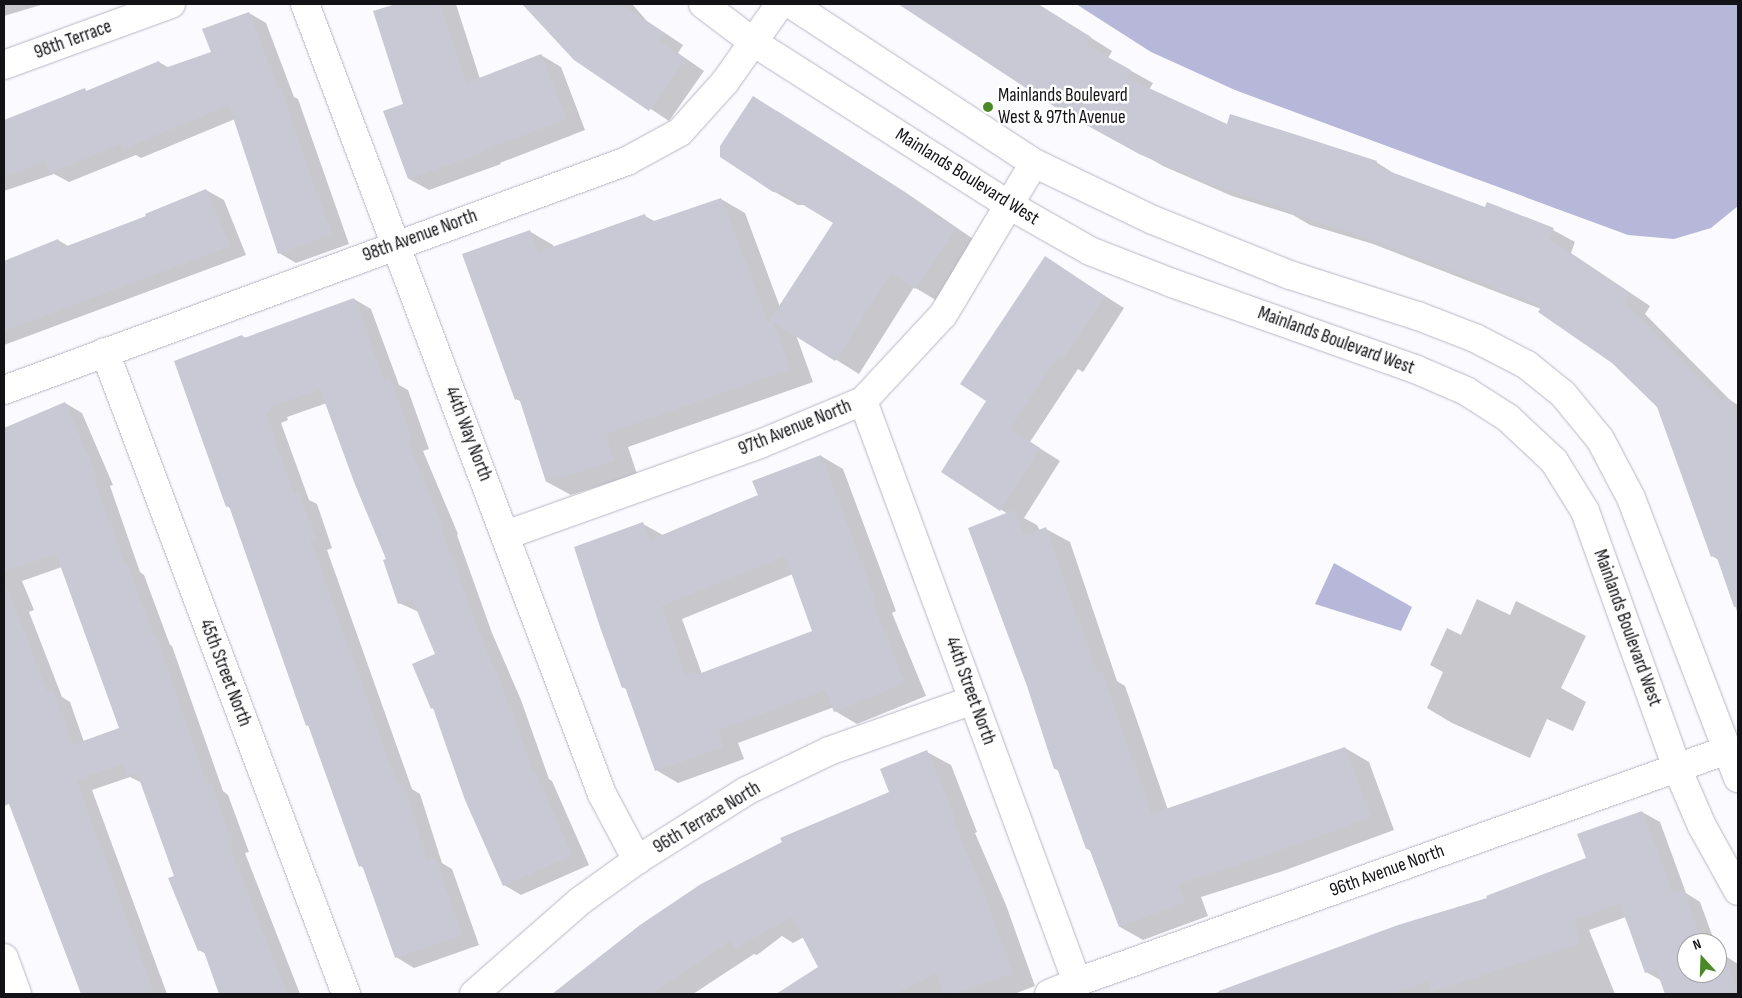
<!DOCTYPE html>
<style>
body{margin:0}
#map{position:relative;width:1742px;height:998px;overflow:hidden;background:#fafaff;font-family:"Sofia Sans Condensed",sans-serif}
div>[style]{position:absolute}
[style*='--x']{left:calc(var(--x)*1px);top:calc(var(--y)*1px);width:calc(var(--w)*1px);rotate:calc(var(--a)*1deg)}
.water>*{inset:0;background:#b7b7da}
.shadow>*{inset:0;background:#0003}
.building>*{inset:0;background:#c9c9d6}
.roads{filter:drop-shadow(0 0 1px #b7b7c3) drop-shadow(0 0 1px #b7b7c3)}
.street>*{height:28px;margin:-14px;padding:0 14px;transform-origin:14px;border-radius:14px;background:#fff}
.secondary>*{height:28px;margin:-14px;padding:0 14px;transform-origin:14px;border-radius:14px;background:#fff}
.dots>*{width:14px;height:14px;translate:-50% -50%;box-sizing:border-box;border:2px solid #fff;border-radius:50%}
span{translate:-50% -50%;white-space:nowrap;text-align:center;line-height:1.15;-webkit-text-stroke:5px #fff;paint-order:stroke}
.street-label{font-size:19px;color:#131317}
.poi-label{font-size:19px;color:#131317}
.left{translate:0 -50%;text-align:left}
.frame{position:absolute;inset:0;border:5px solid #131317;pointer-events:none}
.north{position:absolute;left:1677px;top:933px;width:50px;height:50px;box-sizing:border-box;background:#fff;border:1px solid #a1a1a2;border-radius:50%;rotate:340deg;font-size:14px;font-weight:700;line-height:20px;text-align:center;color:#131317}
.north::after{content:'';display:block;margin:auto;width:18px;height:22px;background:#4b8828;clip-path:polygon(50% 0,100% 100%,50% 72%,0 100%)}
</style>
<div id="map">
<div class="water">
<i style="clip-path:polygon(1076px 4px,1738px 4px,1738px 206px,1711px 228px,1674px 239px,1628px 235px,1235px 90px,1151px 52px)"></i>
<i style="clip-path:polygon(1334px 563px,1412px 607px,1401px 631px,1315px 604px)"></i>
</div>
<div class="shadow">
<i style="clip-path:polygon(4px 4px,44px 4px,4px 16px)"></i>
<i style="clip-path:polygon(397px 4px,456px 4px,480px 79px,541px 55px,561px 67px,585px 130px,500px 163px,501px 164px,429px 190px,409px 179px)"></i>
<i style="clip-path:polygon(524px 4px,632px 4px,647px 21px,683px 45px,678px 53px,704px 71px,669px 121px,575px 59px)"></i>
<i style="clip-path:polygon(902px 4px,1013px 4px,1018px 7px,1022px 4px,1037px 4px,1112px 51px,1108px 58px,1153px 83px,1149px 90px,1228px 126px,1376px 162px,1398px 176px,1486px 208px,1553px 230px,1575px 242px,1571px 253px,1650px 306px,1645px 314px,1730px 400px,1738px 405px,1738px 614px,1719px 560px,1712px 556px,1658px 407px,1613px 362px,1541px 309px,1373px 244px,1310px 225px,1293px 215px,1232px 196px,1163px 166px,1062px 108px)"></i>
<i style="clip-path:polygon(249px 13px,266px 23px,294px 97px,298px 99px,349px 244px,296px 263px,279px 253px,235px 119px,141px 158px,136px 155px,69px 182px,54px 174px,4px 191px,4px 122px,85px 90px,88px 92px,159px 62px,169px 68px,212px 52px)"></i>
<i style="clip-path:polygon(777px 111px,905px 192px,979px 243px,939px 302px,914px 287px,859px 374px,796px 335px,813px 382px,628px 447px,637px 474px,571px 495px,547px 482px,522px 402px,516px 399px,529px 231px,553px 245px,554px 248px,645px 216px,656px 222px,721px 199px,745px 213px,780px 307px,835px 222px,805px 205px,798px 205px,773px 191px)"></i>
<i style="clip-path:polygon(206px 190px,224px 200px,246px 255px,4px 345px,4px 262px,58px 240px,68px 246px,148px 217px)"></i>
<i style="clip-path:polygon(1045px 258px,1124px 308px,1083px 372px,1078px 369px,1030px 442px,1060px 461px,1024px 518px,1037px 525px,1040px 531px,1046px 529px,1070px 542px,1117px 681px,1125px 686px,1168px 810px,1345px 748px,1369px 762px,1394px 830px,1283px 871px,1201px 897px,1208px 916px,1143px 940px,1120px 927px,1091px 851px,1087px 849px,1059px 771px,1055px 769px,1008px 514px,942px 472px,988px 401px)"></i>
<i style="clip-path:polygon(354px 299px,371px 309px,399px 385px,408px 390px,429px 449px,423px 451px,458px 534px,457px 535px,492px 633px,521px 700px,549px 779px,552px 781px,589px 865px,521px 895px,504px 885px,435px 710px,432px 708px,436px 655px,419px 612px,399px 603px,388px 560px,327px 403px,287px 417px,288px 420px,281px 423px,309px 500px,317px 504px,332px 548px,327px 550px,412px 789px,420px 794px,442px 863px,452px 869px,479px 945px,414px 968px,396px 957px,364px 868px,360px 866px,310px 727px,307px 725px,231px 509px,227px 506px,242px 336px,246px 338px)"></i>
<i style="clip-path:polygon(evenodd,65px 403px,82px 413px,113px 485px,110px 486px,140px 572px,144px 575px,170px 645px,172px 646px,223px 791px,228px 795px,249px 852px,245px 853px,300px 994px,220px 994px,206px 954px,199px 950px,176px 876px,142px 783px,130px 777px,92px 790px,167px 994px,82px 994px,4px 784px,4px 429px,65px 403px,62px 567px,120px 729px,84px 742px,70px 702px,62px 697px,29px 612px,34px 610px,22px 581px,62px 567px)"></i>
<i style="clip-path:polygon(evenodd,821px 456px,843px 469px,896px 611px,892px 613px,926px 696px,857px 724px,835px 711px,834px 707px,738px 743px,744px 759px,678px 783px,656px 770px,627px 690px,623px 687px,643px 524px,663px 535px,759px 496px,821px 456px,793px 574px,813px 632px,702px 674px,682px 619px,793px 574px)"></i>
<i style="clip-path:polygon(1477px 599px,1510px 615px,1516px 601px,1586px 636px,1561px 688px,1586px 702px,1573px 731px,1547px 719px,1530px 758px,1452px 723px,1427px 708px,1443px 672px,1430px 665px,1447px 628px,1461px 635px)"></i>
<i style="clip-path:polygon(927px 752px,951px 765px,977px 832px,975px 833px,1006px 905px,1035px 986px,1014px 994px,778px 994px,819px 968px,804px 937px,793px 943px,782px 936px,757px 955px,754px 954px,693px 994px,556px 994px,563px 987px,891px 793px)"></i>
<i style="clip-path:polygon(1642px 812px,1660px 822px,1686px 893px,1700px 902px,1715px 943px,1687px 943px,1687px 973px,1717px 973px,1717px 948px,1720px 957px,1724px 955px,1738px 964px,1738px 994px,1666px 994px,1662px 981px,1646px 972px,1626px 917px,1589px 930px,1615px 994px,1213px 994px,1399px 927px,1489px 899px,1587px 859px)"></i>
</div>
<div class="building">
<i style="clip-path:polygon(396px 4px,440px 4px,466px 83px,541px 54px,566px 119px,481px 151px,482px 153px,408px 179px,383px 111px,403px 104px,373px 11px)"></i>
<i style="clip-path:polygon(522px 4px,621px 4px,664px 33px,659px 41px,685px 59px,649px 111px,574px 60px)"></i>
<i style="clip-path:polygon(898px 4px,1038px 4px,1091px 37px,1086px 45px,1131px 70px,1127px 78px,1227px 124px,1230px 114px,1297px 135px,1377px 161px,1375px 166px,1485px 207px,1487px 202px,1554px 228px,1549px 239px,1629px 293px,1623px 301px,1723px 402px,1730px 399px,1738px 422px,1738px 606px,1734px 607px,1716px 555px,1711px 557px,1657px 407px,1612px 363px,1538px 312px,1542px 306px,1350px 232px,1287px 213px,1288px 209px,1209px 184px,1139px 154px,1061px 111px)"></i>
<i style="clip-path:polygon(249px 12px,278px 89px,281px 88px,304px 158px,332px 234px,278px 254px,229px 105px,123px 149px,121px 144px,50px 173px,45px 161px,4px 177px,4px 120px,85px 88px,86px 91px,159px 61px,162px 69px,211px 52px,202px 29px)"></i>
<i style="clip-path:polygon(753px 96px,881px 177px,956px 229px,915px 289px,891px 273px,835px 361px,773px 322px,790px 369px,605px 434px,614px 461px,546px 482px,519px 398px,515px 400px,462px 254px,530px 230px,538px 252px,645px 214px,648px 223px,721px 198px,768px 323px,833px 223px,782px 192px,773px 192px,720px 157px,720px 146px)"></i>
<i style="clip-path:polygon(206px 189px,230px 246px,4px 331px,4px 261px,58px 239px,62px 248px,146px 216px,145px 214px)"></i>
<i style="clip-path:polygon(1045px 256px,1105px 296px,1061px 361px,1057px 358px,1010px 429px,1040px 448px,1000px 511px,941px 472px,986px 401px,960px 384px)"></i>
<i style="clip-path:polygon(354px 298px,384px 381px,390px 379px,412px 439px,407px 441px,442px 524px,440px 525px,475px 622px,503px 689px,532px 770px,534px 769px,572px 855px,503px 886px,465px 800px,433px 708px,431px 709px,412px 664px,435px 654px,412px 599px,398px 604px,383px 560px,386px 559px,354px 482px,320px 389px,270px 407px,271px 410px,265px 413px,294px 495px,299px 493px,315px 538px,310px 540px,397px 784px,402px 782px,427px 860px,434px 857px,462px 935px,395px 958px,362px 865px,359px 867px,308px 725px,306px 726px,229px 506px,226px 507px,174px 361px,242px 335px,244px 338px)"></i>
<i style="clip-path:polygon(65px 402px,96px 475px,93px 476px,124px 564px,127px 563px,153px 635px,155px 635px,207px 784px,211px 783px,232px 842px,228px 843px,287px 994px,219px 994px,203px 949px,198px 951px,168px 878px,174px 876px,137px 773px,127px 776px,123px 764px,76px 780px,154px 994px,81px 994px,9px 804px,4px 806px,4px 585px,6px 585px,47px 692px,53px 690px,72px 745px,119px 728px,56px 554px,4px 571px,4px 428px)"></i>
<i style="clip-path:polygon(evenodd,821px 455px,875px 599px,871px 600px,905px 683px,834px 712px,825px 690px,717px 731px,723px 747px,655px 771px,625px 687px,622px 688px,600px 627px,574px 547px,643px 522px,650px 540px,758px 495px,752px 481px,821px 455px,785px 556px,812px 631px,696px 675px,695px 671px,685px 675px,661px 606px,785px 556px)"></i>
<i style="clip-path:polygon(1014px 510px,1024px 536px,1046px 527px,1096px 673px,1102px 671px,1151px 814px,1345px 747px,1371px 817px,1258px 858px,1178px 884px,1185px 902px,1119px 927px,1089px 848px,1086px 849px,1057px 768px,1054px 769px,1027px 686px,968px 528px)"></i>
<i style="clip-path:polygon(927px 750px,955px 818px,952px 820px,983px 890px,1012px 973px,954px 994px,944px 994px,936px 973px,894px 994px,776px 994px,818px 967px,792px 917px,735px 948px,731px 940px,650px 994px,552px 994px,640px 925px,701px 884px,782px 842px,780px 838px,889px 792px,880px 769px)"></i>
<i style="clip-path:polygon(1642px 811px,1673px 894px,1683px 890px,1702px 943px,1687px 943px,1687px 973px,1717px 973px,1717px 957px,1724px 954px,1738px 994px,1665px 994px,1656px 969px,1645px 973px,1620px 903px,1573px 920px,1580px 943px,1431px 992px,1428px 981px,1391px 994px,1219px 994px,1219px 991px,1398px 925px,1487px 898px,1486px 896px,1586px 858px,1577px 834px)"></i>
</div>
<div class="roads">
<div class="street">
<i style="--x:305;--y:4;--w:844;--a:69.4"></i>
<i style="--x:602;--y:794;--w:75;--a:62.1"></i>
<i style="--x:4;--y:65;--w:178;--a:-20.1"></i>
<i style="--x:105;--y:352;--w:686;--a:69.42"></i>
<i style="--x:4;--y:390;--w:664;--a:-20.18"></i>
<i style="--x:627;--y:161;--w:60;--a:-28.7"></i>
<i style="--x:680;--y:132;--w:67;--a:-48"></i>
<i style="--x:725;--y:82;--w:95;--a:-54.8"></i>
<i style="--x:863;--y:401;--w:619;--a:69.78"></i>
<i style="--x:506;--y:535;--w:270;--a:-19.7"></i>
<i style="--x:760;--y:444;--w:112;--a:-22.7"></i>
<i style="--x:863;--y:401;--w:117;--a:-47.1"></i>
<i style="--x:943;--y:315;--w:177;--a:-59.1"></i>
<i style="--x:4;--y:958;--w:38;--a:70"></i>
<i style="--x:474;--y:994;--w:141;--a:-41.3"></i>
<i style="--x:580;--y:901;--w:70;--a:-35.7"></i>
<i style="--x:637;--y:860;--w:129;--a:-32.3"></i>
<i style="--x:746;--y:791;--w:92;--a:-25.7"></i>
<i style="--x:829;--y:751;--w:153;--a:-19.5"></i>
<i style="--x:1049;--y:994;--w:30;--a:-23"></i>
<i style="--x:1077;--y:982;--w:690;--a:-19.64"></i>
</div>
<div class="secondary">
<i style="--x:703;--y:4;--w:63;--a:37.2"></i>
<i style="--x:753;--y:42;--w:303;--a:32.5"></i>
<i style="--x:1009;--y:205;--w:93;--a:29.6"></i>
<i style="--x:1090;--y:251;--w:88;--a:21.3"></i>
<i style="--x:1172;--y:283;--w:258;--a:19.5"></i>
<i style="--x:1415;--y:369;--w:56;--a:23.3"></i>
<i style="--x:1466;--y:391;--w:50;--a:32.7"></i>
<i style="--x:1508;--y:418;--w:63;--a:43.1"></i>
<i style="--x:1554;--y:461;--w:59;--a:58.2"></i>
<i style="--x:1585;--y:511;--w:273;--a:70.3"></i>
<i style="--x:1677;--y:768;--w:63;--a:66.7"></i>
<i style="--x:1702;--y:826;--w:74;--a:61"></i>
<i style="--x:791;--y:4;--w:290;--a:33.2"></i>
<i style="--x:1034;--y:163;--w:132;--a:25.6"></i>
<i style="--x:1153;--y:220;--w:148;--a:21.9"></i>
<i style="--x:1290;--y:275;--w:134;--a:17.8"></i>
<i style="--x:1418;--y:316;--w:61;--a:21.1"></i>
<i style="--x:1475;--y:338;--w:59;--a:27.4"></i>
<i style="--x:1527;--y:365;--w:46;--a:38.9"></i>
<i style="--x:1563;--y:394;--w:58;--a:50.6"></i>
<i style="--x:1600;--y:439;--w:67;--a:62.3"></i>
<i style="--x:1631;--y:498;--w:300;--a:69.1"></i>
</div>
</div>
<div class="dots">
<i style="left:988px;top:107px;background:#4b8828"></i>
</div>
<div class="street-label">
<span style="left:73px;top:40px;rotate:-20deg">98th Terrace</span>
<span style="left:967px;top:177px;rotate:32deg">Mainlands Boulevard West</span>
<span style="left:420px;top:236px;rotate:-20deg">98th Avenue North</span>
<span style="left:1336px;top:341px;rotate:20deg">Mainlands Boulevard West</span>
<span style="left:795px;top:428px;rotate:-22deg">97th Avenue North</span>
<span style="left:468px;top:434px;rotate:69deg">44th Way North</span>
<span style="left:1627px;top:628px;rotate:70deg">Mainlands Boulevard West</span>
<span style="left:225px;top:673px;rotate:69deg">45th Street North</span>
<span style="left:970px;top:691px;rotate:70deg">44th Street North</span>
<span style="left:707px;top:818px;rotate:-31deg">96th Terrace North</span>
<span style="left:1387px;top:871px;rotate:-20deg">96th Avenue North</span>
</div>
<div class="poi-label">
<span class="left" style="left:998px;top:107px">Mainlands Boulevard<br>West &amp; 97th Avenue</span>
</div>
<div class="frame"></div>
<div class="north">N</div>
</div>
